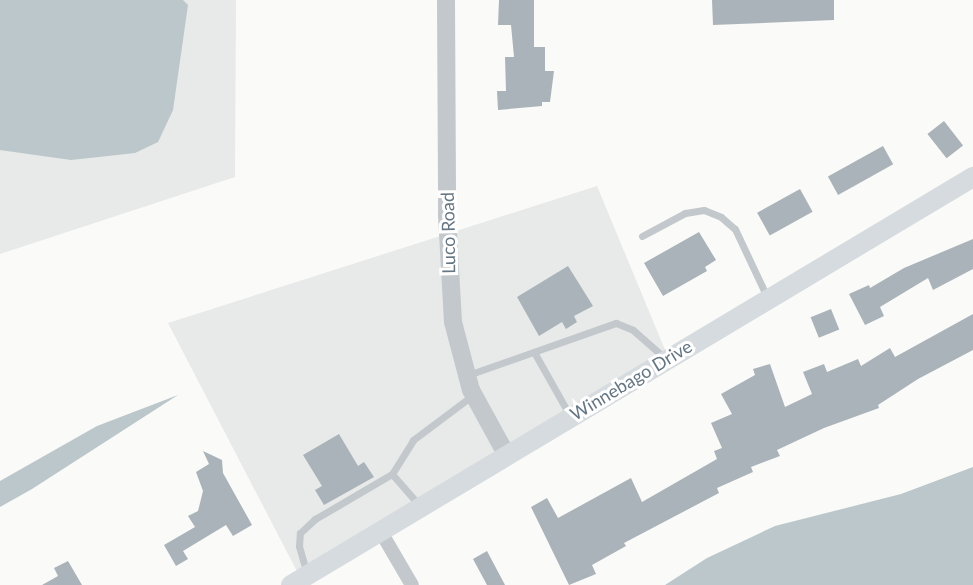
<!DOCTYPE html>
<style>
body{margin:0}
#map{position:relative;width:973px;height:585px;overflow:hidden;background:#fafaf8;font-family:Lato,sans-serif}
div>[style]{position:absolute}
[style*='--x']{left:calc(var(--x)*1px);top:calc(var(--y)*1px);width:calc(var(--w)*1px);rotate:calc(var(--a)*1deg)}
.built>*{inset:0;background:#e8e9e9}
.water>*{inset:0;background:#bbc7cb}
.building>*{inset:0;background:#aab3b9;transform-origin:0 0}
.service>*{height:7px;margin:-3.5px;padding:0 3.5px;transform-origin:3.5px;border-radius:3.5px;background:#c3c8cc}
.minor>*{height:14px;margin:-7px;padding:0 7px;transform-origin:7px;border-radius:7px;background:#c3c8cc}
.tertiary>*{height:18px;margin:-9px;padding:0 9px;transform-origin:9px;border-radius:9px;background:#c3c8cc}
.secondary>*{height:20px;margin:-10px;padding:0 10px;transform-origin:10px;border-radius:10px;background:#d6dbdf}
span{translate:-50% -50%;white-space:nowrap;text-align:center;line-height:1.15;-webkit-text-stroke:6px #fff;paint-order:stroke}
.street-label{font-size:18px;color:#657683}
</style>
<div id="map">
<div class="built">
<i style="clip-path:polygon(0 0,236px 0,235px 177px,0 254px)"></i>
<i style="clip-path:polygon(597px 186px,668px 357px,301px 579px,168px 323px)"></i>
</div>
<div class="water">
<i style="clip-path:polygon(0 0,183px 0,188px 5px,173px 110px,158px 142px,135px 153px,71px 160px,0 150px)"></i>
<i style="clip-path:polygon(178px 395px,32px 489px,0 507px,0 481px,97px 426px)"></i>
<i style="clip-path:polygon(973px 467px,973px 585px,665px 585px,707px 558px,775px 526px,901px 494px)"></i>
</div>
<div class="building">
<i style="clip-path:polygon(499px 0,534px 0,534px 47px,545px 47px,545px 71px,554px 71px,550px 102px,542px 102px,542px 106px,498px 110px,497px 91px,506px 91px,505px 57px,514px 57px,511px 25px,498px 25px)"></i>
<i style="clip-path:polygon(712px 0,834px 0,834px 20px,713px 25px)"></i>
<i style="left:944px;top:121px;width:31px;height:21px;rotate:52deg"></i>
<i style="left:883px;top:146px;width:21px;height:63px;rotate:61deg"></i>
<i style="left:800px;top:189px;width:26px;height:49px;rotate:61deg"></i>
<i style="clip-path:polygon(699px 232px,716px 260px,705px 267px,707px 271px,663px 296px,644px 263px)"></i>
<i style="clip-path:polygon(973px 239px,973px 269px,933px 290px,928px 278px,880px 307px,884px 316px,865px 325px,849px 294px,869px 285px,870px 288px,904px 268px)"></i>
<i style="clip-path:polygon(568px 266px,593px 306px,574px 316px,577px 322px,566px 329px,562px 322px,539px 336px,517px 297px)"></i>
<i style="left:831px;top:309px;width:22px;height:22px;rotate:68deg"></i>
<i style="clip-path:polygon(973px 314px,973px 350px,918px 379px,878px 405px,879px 408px,824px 428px,777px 450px,780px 456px,751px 467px,753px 472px,717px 488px,719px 493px,624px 543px,626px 546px,592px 565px,596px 574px,569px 585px,531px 507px,547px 498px,558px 518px,631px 478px,642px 502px,717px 459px,714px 451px,722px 448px,711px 423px,732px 414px,721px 394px,755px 375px,753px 369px,770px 364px,785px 407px,812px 394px,803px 372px,824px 364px,827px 372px,858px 359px,861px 366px,890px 348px,895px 357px)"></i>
<i style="clip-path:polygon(339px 434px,358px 466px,364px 462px,374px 477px,324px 505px,315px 490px,322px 486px,303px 455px)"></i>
<i style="clip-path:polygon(203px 451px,222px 460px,223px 473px,252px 525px,233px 536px,226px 525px,183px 551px,188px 559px,176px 566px,164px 545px,195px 527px,188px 516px,198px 511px,203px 491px,196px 472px,209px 464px)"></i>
<i style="clip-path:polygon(487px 551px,505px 585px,487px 585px,473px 559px)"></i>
<i style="clip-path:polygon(68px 561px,82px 585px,42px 585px,58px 576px,54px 568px)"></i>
</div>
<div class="service">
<i style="--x:642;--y:236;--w:49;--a:-28.1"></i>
<i style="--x:685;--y:213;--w:19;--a:-9"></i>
<i style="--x:704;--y:210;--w:18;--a:22"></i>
<i style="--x:721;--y:217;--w:18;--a:41"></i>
<i style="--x:735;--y:229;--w:75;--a:64.8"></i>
<i style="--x:534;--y:352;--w:73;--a:60.6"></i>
<i style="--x:468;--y:375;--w:157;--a:-19.4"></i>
<i style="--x:616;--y:323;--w:18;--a:22"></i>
<i style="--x:633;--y:330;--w:44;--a:41.3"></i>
<i style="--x:392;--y:474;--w:41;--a:48.9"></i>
<i style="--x:307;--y:574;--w:29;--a:-106"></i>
<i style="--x:299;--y:546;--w:13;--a:-86"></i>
<i style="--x:300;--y:533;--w:21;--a:-43"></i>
<i style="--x:315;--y:519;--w:89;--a:-30.3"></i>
<i style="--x:392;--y:474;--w:40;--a:-58"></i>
<i style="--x:413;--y:440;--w:75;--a:-36.9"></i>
</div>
<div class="minor">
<i style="--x:381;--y:532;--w:61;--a:59.7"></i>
</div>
<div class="tertiary">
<i style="--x:446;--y:0;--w:215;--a:89.7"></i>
<i style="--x:447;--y:215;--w:107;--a:86.8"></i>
<i style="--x:453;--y:322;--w:70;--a:75.2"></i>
<i style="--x:471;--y:390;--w:73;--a:61.3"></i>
</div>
<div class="secondary">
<i style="--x:291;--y:585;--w:795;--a:-30.89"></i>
</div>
<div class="street-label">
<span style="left:448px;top:233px;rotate:-91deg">Luco Road</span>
<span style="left:631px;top:380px;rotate:-31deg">Winnebago Drive</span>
</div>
</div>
